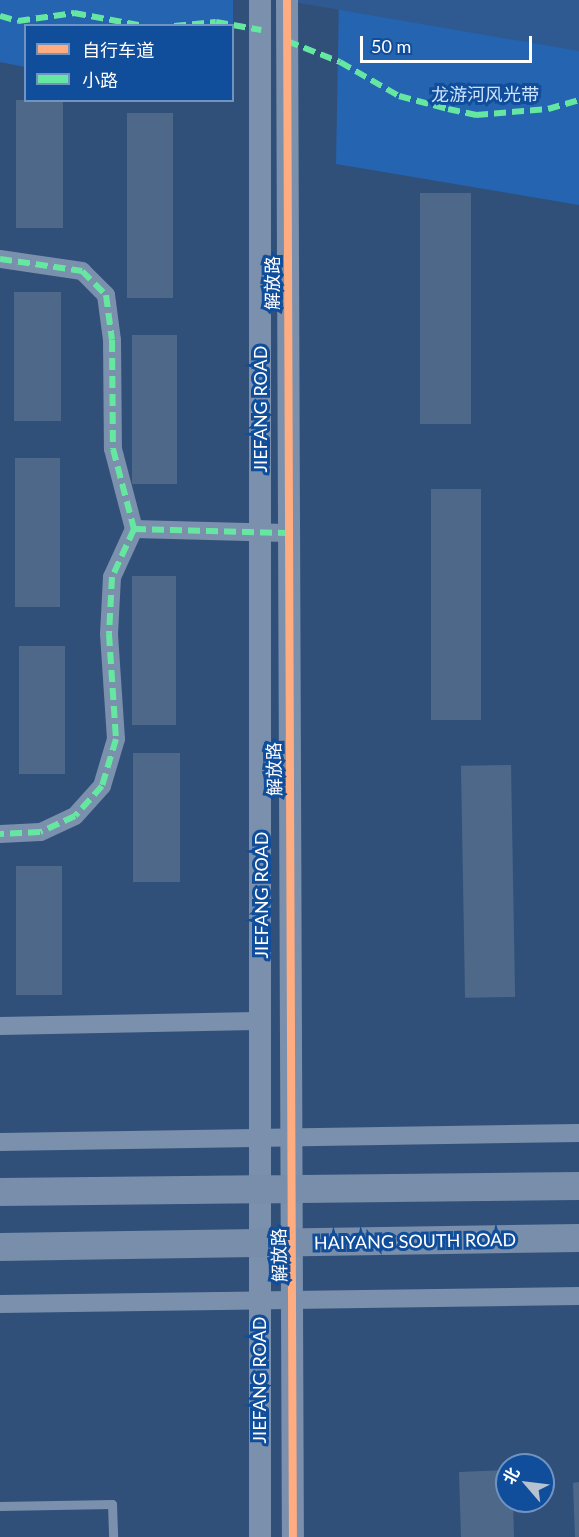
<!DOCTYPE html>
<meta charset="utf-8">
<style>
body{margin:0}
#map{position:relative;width:579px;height:1537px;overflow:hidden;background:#30507a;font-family:Lato,"Noto Sans SC",sans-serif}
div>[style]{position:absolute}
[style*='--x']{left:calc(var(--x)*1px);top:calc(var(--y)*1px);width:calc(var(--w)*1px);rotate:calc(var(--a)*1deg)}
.green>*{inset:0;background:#2564b0}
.water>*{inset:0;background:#2f5991}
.building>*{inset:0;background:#4e6889;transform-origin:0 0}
.service>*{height:9px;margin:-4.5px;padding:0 4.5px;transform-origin:4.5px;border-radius:4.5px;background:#7a90ad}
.minor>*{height:18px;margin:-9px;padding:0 9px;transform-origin:9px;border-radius:9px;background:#7a90ad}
.tertiary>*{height:22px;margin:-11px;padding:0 11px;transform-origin:11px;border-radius:11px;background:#7a90ad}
.primary>*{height:28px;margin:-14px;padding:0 14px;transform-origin:14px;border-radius:14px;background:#788eaa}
.quiet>*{height:6px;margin-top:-3px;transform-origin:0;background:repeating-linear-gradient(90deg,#66e7a1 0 12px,transparent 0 18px)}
.cycleway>*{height:8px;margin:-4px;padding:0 4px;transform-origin:4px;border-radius:4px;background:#ffac80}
span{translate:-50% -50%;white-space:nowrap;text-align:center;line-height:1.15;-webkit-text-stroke:6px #104d9a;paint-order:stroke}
.park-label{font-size:18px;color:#cce3fe}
.street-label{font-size:18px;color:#fff}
.legend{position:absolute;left:24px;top:24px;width:210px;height:78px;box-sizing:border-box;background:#104d9a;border:2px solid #7094c2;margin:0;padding:8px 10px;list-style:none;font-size:18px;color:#fff}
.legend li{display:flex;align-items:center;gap:12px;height:30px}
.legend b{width:30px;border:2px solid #7094c2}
.north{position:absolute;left:495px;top:1453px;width:60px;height:60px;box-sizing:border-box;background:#104d9a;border:2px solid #7094c2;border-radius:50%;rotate:298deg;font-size:16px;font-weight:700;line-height:24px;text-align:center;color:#fff}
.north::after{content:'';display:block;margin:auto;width:21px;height:27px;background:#b7c2d0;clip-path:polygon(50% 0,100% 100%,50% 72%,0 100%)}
.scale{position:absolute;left:360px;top:36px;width:172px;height:27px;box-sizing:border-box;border:3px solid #fff;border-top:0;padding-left:8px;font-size:18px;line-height:21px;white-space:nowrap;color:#fff;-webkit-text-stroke:4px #104d9a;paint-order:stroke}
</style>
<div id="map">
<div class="green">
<i style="clip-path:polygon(0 0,233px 0,233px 92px,232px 26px,26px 26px,25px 67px,0 62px)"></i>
<i style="clip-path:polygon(339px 0,579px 0,579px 205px,336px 164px)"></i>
</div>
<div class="water">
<i style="clip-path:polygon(282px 0,579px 0,579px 51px)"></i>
</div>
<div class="building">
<i style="left:16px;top:100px;width:47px;height:128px"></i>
<i style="left:127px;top:113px;width:46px;height:185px"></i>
<i style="left:471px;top:193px;width:231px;height:51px;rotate:90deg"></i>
<i style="left:14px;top:292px;width:47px;height:129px"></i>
<i style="left:132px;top:335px;width:45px;height:149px"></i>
<i style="left:15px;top:458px;width:45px;height:149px"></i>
<i style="left:481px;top:489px;width:231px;height:50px;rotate:90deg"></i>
<i style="left:176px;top:576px;width:149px;height:44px;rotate:90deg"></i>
<i style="left:65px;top:646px;width:128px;height:46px;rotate:90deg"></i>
<i style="left:180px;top:753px;width:129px;height:47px;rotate:90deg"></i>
<i style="left:511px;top:765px;width:232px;height:50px;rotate:89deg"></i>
<i style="left:16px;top:866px;width:46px;height:129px"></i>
<i style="clip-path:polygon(507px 1470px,507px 1501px,513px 1501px,514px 1537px,461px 1537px,459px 1472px)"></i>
<i style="clip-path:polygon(579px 1482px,579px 1537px,575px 1537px,573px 1483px)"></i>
</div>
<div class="service">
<i style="--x:0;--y:1506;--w:112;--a:-1"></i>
<i style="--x:112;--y:1504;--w:33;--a:88"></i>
</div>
<div class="minor">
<i style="--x:0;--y:259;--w:83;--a:8.3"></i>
<i style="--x:82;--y:271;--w:34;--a:45"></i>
<i style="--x:106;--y:295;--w:45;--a:82.4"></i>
<i style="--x:112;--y:340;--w:109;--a:89.5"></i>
<i style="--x:113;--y:449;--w:83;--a:75.3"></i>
<i style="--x:134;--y:529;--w:53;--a:114.6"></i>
<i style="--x:112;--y:577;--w:57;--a:93"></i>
<i style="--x:109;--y:634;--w:105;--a:86.2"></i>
<i style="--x:116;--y:739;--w:49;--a:106.6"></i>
<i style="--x:102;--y:786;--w:40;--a:132"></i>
<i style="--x:75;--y:816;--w:38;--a:155"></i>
<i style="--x:40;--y:832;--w:40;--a:177.1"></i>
<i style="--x:134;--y:529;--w:153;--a:1.5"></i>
<i style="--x:0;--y:1026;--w:261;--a:-1.1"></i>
<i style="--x:0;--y:1142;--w:579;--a:-0.89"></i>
<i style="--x:0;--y:1304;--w:579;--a:-0.79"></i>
</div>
<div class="tertiary">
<i style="--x:287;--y:0;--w:1537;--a:89.78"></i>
<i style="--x:260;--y:1537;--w:1537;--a:-90"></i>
</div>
<div class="primary">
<i style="--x:0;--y:1192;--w:579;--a:-0.59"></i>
<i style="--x:0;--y:1247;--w:579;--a:-0.89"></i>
</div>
<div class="quiet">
<i style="--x:0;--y:16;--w:19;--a:16"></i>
<i style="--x:18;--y:21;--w:57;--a:-8.1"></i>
<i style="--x:74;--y:13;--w:71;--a:10.5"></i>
<i style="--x:174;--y:26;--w:42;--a:-5.4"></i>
<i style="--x:216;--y:22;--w:46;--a:10.1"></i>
<i style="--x:287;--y:41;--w:57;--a:21.6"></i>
<i style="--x:340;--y:62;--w:68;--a:30"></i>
<i style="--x:399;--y:96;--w:51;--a:14.9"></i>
<i style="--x:448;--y:109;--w:29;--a:12"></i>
<i style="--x:476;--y:115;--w:72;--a:-4.8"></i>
<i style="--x:548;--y:109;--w:32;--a:-16"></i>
<i style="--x:0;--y:259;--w:83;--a:8.3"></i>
<i style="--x:82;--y:271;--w:34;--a:45"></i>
<i style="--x:106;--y:295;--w:45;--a:82.4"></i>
<i style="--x:112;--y:340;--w:109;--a:89.5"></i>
<i style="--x:113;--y:449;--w:83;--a:75.3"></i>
<i style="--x:134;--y:529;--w:53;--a:114.6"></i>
<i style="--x:112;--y:577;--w:57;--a:93"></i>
<i style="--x:109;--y:634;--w:105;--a:86.2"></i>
<i style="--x:116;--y:739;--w:49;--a:106.6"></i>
<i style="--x:102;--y:786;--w:40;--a:132"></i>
<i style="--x:75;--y:816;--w:38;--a:155"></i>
<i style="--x:40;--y:832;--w:40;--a:177.1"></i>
<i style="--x:134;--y:529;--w:153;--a:1.5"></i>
</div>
<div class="cycleway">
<i style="--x:287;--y:0;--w:1537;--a:89.78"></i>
</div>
<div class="park-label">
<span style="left:485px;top:94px">龙游河风光带</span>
</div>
<div class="street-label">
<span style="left:272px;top:283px;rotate:-90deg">解放路</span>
<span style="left:260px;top:409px;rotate:-90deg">JIEFANG ROAD</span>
<span style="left:274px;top:769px;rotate:-91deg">解放路</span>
<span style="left:261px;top:895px;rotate:-90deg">JIEFANG ROAD</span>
<span style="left:415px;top:1241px;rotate:-1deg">HAIYANG SOUTH ROAD</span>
<span style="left:279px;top:1255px;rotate:-91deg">解放路</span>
<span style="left:259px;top:1380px;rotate:-90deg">JIEFANG ROAD</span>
</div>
<ul class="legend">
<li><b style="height:8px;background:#ffac80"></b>自行车道</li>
<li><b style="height:8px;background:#66e7a1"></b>小路</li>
</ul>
<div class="north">北</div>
<div class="scale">50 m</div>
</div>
